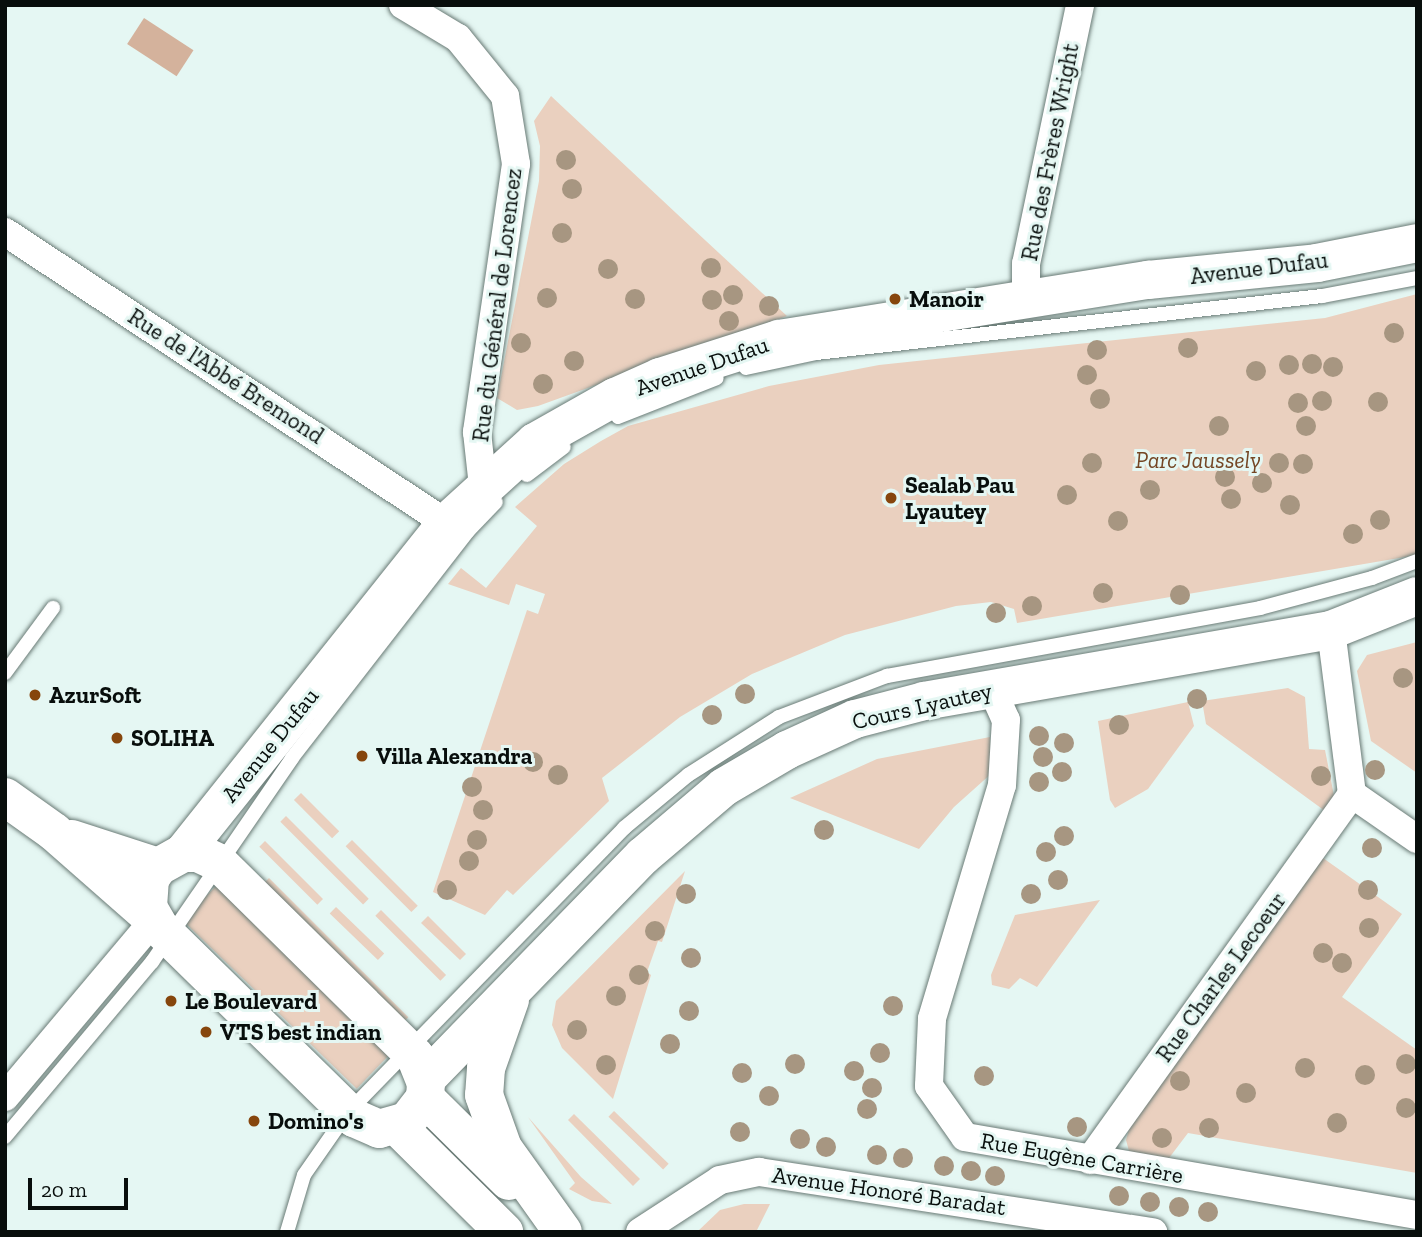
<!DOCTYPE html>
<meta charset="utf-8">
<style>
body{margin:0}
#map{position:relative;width:1422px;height:1237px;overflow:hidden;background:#e5f7f3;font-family:"Zilla Slab",serif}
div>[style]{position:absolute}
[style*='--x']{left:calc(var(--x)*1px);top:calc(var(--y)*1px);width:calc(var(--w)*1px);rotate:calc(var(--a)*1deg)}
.green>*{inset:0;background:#ead0bf;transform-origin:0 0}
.water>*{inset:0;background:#d4b29c;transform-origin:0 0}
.roads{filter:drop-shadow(0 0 2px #697a75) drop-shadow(0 0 2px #697a75)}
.lane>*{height:14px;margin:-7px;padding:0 7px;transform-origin:7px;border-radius:7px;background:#fff}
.street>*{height:28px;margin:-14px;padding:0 14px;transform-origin:14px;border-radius:14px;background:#fff}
.secondary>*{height:38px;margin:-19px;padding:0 19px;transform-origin:19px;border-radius:19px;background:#fff}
.trees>*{width:20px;height:20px;margin:-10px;border-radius:50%;background:#a79681}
.dots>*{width:19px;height:19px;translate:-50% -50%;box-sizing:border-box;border:4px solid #e5f7f3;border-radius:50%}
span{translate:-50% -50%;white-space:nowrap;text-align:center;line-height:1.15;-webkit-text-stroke:6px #e5f7f3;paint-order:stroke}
.street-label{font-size:23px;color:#080e0c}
.poi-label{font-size:23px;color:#080e0c;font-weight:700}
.left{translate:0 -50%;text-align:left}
.park-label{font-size:23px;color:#744624;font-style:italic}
.frame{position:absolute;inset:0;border:7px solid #080e0c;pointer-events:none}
.scale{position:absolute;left:28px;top:1178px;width:100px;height:32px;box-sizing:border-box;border:4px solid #080e0c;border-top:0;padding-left:9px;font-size:21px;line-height:24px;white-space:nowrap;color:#080e0c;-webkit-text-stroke:5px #e5f7f3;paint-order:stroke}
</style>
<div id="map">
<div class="green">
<i style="clip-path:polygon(551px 96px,692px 228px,787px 316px,538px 406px,517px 410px,497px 398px,539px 181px,540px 146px,534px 121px)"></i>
<i style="clip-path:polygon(1417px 294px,1417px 555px,1017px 623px,1014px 609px,991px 602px,956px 606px,845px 635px,752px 674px,680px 717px,602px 778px,609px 801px,513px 895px,507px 890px,485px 915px,433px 892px,527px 610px,538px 614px,545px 594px,516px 584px,509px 605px,448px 584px,461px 568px,486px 588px,537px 526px,515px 507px,564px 464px,601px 441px,628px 426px,769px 386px,879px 365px,1325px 318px)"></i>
<i style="clip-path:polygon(1417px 642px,1417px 773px,1371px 741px,1357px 671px,1367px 655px)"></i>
<i style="clip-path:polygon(1288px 688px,1305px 697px,1309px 749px,1325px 750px,1336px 806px,1325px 811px,1206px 724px,1202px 701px)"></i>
<i style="clip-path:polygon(1188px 702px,1194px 726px,1148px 789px,1115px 808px,1110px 800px,1098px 721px)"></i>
<i style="clip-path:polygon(990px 737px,992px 773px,954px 807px,919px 849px,790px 798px,877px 759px)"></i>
<i style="left:301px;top:793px;width:54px;height:10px;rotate:45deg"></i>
<i style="left:286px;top:816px;width:117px;height:8px;rotate:45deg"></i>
<i style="left:352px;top:840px;width:93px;height:9px;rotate:45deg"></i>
<i style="left:265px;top:841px;width:82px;height:8px;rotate:45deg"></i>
<i style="clip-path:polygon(1323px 858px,1402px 914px,1342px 997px,1417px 1050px,1417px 1173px,1188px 1133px,1166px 1162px,1129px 1151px,1126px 1140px,1130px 1126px)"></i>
<i style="clip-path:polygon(685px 871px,662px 942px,658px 941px,647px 972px,651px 975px,613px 1099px,562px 1048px,552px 1025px,556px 1001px)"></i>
<i style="left:269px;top:878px;width:197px;height:8px;rotate:45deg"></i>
<i style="left:216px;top:886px;width:242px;height:48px;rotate:44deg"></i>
<i style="clip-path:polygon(1100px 900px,1037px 987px,1020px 978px,1009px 989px,992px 985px,991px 975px,1015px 915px)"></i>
<i style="left:336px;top:907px;width:67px;height:9px;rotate:44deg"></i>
<i style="left:381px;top:910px;width:92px;height:8px;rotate:45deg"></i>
<i style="clip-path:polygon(428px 916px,466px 954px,460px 960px,421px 923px)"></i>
<i style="left:614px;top:1111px;width:76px;height:8px;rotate:44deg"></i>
<i style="clip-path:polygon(574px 1114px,640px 1179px,633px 1186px,568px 1120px)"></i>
<i style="clip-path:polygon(528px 1117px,581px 1177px,612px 1204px,592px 1201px,569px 1189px,575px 1183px)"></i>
<i style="clip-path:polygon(744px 1204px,770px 1204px,756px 1232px,697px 1232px,720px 1210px)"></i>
</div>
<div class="water">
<i style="left:144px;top:18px;width:59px;height:31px;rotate:33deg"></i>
</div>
<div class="roads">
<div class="lane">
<i style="--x:746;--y:368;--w:72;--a:-12.1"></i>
<i style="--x:816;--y:353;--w:509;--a:-6.43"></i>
<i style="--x:1322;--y:296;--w:97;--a:-10.7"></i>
<i style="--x:618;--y:417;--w:106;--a:-21.5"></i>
<i style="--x:527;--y:475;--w:46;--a:-37.1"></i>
<i style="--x:5;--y:673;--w:81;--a:-53.6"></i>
<i style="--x:5;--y:1137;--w:229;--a:-50"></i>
<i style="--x:152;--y:962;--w:247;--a:-55.5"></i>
<i style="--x:292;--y:758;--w:287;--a:-52.2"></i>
<i style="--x:468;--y:531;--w:40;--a:-46"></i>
<i style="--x:287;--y:1232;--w:59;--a:-73.4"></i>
<i style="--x:304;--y:1175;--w:77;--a:-55.1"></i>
<i style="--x:348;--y:1112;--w:396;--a:-45.8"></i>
<i style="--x:624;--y:828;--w:83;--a:-39.6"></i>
<i style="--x:688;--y:775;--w:108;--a:-32.5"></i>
<i style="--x:779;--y:717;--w:116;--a:-20.8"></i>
<i style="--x:887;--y:676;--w:379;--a:-10.3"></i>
<i style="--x:1260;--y:608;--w:116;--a:-15"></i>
<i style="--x:1372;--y:578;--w:48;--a:-20.7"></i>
</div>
<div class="street">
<i style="--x:403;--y:5;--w:64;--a:31"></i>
<i style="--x:458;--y:38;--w:75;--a:51"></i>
<i style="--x:505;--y:96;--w:69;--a:80.8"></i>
<i style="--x:516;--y:164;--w:271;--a:98.3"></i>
<i style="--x:477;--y:432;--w:54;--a:83.7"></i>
<i style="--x:5;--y:232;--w:528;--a:33.42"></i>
<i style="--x:1026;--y:300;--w:36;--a:-90"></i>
<i style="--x:1026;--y:264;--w:265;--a:-78.2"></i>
<i style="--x:1331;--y:630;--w:165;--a:82.7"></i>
<i style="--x:1352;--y:794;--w:79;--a:34.7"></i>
<i style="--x:992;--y:689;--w:34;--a:66"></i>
<i style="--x:1006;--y:720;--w:65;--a:93.5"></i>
<i style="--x:1002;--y:785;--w:244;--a:106.7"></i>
<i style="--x:932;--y:1019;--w:67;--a:92.6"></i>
<i style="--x:929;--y:1086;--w:62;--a:54.8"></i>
<i style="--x:965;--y:1137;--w:459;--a:9.8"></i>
<i style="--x:5;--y:1097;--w:231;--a:-49.9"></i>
<i style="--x:1090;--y:1160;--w:450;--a:-54.4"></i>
<i style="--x:640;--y:1232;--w:95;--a:-33"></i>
<i style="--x:720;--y:1180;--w:40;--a:-12"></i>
<i style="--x:759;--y:1172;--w:399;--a:8.7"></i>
</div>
<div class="secondary">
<i style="--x:5;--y:797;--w:60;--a:35.5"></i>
<i style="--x:54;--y:832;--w:133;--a:41.3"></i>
<i style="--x:72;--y:839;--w:90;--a:18"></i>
<i style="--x:183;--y:853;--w:422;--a:-51.4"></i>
<i style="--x:446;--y:523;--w:120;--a:-42.3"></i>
<i style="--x:535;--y:442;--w:92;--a:-29.4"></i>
<i style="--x:615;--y:397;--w:49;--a:-24"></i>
<i style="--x:660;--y:377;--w:125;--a:-17.7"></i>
<i style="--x:779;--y:339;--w:374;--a:-9.1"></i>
<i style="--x:1148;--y:280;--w:170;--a:-5.7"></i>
<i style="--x:1317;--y:263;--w:102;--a:-11.3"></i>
<i style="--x:183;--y:853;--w:15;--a:0"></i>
<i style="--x:198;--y:853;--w:23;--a:25"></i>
<i style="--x:219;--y:863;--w:275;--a:44.6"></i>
<i style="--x:415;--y:1056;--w:29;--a:68"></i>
<i style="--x:426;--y:1083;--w:15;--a:94"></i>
<i style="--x:425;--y:1098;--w:29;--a:128"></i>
<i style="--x:407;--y:1121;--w:29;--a:164"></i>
<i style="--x:379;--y:1129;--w:27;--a:-156"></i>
<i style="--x:354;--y:1118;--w:272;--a:-135.6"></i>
<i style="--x:160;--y:928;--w:24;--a:-120"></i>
<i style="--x:148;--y:907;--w:28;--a:-86"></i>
<i style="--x:150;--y:879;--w:14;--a:-56"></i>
<i style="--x:158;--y:867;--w:29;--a:-29"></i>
<i style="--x:510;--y:1000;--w:72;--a:109.4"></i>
<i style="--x:486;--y:1068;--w:27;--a:94"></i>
<i style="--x:484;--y:1095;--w:56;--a:70.3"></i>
<i style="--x:503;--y:1148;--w:103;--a:54.5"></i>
<i style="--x:426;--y:1079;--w:311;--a:-45.8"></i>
<i style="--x:643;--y:856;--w:106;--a:-40.4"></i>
<i style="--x:724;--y:787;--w:73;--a:-30.4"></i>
<i style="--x:787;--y:750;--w:75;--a:-24.5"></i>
<i style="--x:855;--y:719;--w:71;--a:-14.6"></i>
<i style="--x:924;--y:701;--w:413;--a:-9.9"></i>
<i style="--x:1331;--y:630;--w:92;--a:-21.6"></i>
<i style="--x:425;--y:1098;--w:118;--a:44.7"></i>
<i style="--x:397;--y:1126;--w:151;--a:44.7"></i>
</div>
</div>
<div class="trees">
<i style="left:566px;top:160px"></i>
<i style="left:572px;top:189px"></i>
<i style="left:562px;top:233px"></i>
<i style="left:711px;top:268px"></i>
<i style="left:608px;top:269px"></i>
<i style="left:733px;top:295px"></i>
<i style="left:547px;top:298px"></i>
<i style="left:635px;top:299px"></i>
<i style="left:712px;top:300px"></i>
<i style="left:769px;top:306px"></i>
<i style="left:729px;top:321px"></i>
<i style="left:1394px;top:333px"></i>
<i style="left:521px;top:343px"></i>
<i style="left:1188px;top:348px"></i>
<i style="left:1097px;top:350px"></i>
<i style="left:574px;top:361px"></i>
<i style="left:1312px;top:364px"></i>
<i style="left:1289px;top:365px"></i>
<i style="left:1333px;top:367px"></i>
<i style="left:1256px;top:371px"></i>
<i style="left:1087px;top:375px"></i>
<i style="left:543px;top:384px"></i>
<i style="left:1100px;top:399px"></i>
<i style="left:1322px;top:401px"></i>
<i style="left:1378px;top:402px"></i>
<i style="left:1298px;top:403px"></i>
<i style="left:1219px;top:426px"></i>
<i style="left:1306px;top:426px"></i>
<i style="left:1092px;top:463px"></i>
<i style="left:1279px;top:463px"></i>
<i style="left:1303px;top:464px"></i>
<i style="left:1225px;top:477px"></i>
<i style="left:1262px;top:483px"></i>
<i style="left:1150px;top:490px"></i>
<i style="left:1067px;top:495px"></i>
<i style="left:1231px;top:499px"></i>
<i style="left:1290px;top:505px"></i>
<i style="left:1380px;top:520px"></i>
<i style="left:1118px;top:521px"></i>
<i style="left:1353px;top:534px"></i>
<i style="left:1103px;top:593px"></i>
<i style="left:1180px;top:595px"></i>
<i style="left:1032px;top:606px"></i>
<i style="left:996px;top:613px"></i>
<i style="left:1403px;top:678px"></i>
<i style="left:745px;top:694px"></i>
<i style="left:1197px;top:699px"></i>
<i style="left:712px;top:715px"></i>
<i style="left:1119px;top:725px"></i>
<i style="left:1039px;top:736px"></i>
<i style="left:1064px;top:743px"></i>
<i style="left:1043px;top:757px"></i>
<i style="left:533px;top:762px"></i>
<i style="left:1375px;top:770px"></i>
<i style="left:1062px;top:772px"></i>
<i style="left:558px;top:775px"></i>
<i style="left:1321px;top:776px"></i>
<i style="left:1039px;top:782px"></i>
<i style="left:472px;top:787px"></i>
<i style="left:483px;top:810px"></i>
<i style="left:824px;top:830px"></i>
<i style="left:1064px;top:836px"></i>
<i style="left:477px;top:840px"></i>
<i style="left:1372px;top:848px"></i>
<i style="left:1046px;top:852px"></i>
<i style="left:469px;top:861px"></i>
<i style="left:1058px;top:880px"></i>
<i style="left:447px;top:890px"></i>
<i style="left:1368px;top:890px"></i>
<i style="left:686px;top:894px"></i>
<i style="left:1031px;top:894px"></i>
<i style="left:1369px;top:928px"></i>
<i style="left:655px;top:931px"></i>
<i style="left:1323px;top:953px"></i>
<i style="left:691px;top:958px"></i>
<i style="left:1342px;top:963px"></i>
<i style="left:639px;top:975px"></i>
<i style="left:616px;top:996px"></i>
<i style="left:893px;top:1006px"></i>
<i style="left:689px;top:1011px"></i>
<i style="left:577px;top:1030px"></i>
<i style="left:670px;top:1044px"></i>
<i style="left:880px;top:1053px"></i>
<i style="left:795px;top:1064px"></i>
<i style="left:1406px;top:1064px"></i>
<i style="left:606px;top:1065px"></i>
<i style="left:1305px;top:1068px"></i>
<i style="left:854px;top:1071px"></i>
<i style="left:742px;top:1073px"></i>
<i style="left:1365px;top:1075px"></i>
<i style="left:984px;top:1076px"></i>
<i style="left:1180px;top:1081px"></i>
<i style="left:872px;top:1088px"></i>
<i style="left:1246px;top:1093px"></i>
<i style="left:769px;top:1096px"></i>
<i style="left:1406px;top:1108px"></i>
<i style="left:867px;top:1109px"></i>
<i style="left:1337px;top:1123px"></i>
<i style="left:1077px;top:1127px"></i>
<i style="left:1209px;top:1128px"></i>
<i style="left:740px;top:1132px"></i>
<i style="left:1162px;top:1138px"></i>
<i style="left:800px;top:1139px"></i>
<i style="left:826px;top:1147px"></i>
<i style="left:877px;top:1155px"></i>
<i style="left:903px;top:1158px"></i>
<i style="left:944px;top:1166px"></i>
<i style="left:971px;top:1171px"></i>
<i style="left:995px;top:1176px"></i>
<i style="left:1119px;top:1196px"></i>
<i style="left:1150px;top:1202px"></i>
<i style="left:1179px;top:1207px"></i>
<i style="left:1208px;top:1212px"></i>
</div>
<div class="dots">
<i style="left:895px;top:299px;background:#86460d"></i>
<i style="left:891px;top:498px;background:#86460d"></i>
<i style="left:35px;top:695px;background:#86460d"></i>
<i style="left:117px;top:738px;background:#86460d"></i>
<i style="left:362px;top:756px;background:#86460d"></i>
<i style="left:171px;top:1001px;background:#86460d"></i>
<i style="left:206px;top:1032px;background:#86460d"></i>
<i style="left:254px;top:1121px;background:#86460d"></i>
</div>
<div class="street-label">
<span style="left:1050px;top:152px;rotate:-79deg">Rue des Frères Wright</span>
<span style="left:1259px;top:268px;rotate:-7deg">Avenue Dufau</span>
<span style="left:497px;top:305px;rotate:-83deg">Rue du Général de Lorencez</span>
<span style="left:702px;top:366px;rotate:-19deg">Avenue Dufau</span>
<span style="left:226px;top:376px;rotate:33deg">Rue de l'Abbé Bremond</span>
<span style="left:922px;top:706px;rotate:-13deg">Cours Lyautey</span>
<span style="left:270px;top:745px;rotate:-51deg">Avenue Dufau</span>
<span style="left:1221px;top:977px;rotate:-54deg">Rue Charles Lecoeur</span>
<span style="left:1082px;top:1158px;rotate:10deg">Rue Eugène Carrière</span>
<span style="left:889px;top:1191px;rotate:8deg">Avenue Honoré Baradat</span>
</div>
<div class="poi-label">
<span class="left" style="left:909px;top:299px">Manoir</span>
<span class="left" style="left:905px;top:498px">Sealab Pau<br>Lyautey</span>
<span class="left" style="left:49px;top:695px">AzurSoft</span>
<span class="left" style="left:131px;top:738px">SOLIHA</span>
<span class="left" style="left:376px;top:756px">Villa Alexandra</span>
<span class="left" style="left:185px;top:1001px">Le Boulevard</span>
<span class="left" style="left:220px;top:1032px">VTS best indian</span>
<span class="left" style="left:268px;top:1121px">Domino's</span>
</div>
<div class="park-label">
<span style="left:1198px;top:460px">Parc Jaussely</span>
</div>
<div class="frame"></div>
<div class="scale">20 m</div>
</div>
